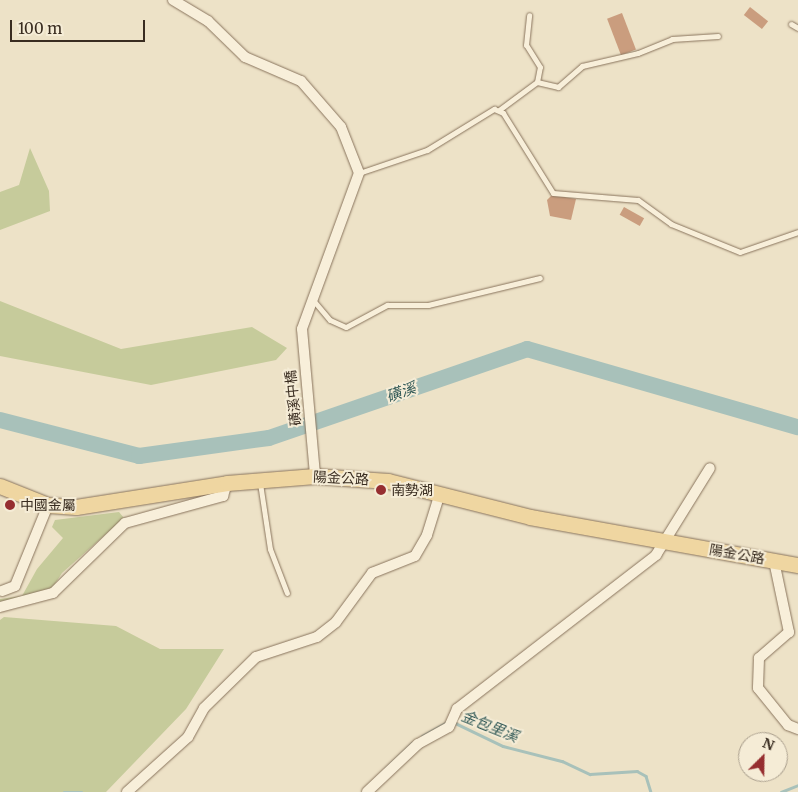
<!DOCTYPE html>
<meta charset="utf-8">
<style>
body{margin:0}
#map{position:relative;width:798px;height:792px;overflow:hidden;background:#ede2c7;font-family:Merriweather,"Noto Sans TC",serif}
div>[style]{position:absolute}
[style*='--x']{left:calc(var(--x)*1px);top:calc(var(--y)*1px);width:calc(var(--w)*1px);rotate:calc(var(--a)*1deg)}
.green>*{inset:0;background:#c6cb9b}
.stream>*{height:2.5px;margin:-1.25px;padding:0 1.25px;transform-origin:1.25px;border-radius:1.25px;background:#a8c1ba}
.river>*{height:16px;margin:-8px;padding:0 8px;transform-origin:8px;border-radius:8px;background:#a8c1ba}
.building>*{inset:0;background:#ca9d7e;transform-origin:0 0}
.roads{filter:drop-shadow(0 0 1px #89745d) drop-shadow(0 0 1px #89745d)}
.service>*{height:5px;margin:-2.5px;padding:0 2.5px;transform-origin:2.5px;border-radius:2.5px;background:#f8efda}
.minor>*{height:10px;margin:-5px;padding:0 5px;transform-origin:5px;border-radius:5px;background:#f8efda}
.primary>*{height:15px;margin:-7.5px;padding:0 7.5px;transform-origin:7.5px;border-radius:7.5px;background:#efd6a1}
.dots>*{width:14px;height:14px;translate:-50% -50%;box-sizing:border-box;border:2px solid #f5ecd6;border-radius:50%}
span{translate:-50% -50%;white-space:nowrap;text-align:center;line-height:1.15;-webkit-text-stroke:4px #f5ecd6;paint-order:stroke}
.street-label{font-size:14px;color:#392c20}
.poi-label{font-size:14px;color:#392c20}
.left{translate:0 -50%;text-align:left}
.water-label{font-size:15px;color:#305856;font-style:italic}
.north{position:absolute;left:738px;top:732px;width:50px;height:50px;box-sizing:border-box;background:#f5ecd6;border:1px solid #aa9f8d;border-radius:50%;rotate:23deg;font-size:14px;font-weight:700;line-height:20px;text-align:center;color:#392c20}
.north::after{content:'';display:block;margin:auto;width:18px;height:22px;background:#962e30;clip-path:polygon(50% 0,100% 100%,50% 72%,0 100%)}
.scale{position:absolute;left:10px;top:20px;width:135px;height:22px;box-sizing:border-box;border:2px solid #392c20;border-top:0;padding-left:6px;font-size:15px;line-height:18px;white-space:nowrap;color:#392c20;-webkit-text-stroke:4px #f5ecd6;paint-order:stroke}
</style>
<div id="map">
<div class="green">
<i style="clip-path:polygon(30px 148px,49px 191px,50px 211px,0 230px,0 192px,19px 185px)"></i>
<i style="clip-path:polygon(0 301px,121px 349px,252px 327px,287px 348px,276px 360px,151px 385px,0 356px)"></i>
<i style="clip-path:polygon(119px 512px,124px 518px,62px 573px,51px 590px,0 605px,0 599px,22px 596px,37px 569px,63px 538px,52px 527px,55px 520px)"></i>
<i style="clip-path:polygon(4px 617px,116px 626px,160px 649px,224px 649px,186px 709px,106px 792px,0 792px,0 620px)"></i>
</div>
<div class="stream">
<i style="--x:455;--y:723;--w:53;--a:25.6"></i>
<i style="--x:503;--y:746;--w:61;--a:14.3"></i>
<i style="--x:562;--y:761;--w:31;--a:25"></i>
<i style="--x:590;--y:774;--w:47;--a:-3.7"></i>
<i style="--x:637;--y:771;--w:10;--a:29"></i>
<i style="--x:646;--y:776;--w:17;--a:73"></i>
<i style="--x:422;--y:736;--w:29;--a:-29"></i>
<i style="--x:385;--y:769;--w:37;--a:-44"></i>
<i style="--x:64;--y:792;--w:18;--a:0"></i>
<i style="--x:781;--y:792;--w:18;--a:-22"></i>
</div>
<div class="river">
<i style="--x:0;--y:420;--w:144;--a:14.5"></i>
<i style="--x:139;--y:456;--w:131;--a:-7.9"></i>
<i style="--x:269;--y:438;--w:273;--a:-19"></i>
<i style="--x:527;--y:349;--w:282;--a:16.1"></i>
</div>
<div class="building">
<i style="left:750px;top:7px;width:23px;height:10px;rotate:38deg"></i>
<i style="left:622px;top:13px;width:39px;height:16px;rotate:69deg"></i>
<i style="clip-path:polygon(552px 195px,576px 199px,571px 220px,550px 216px,547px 200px)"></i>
<i style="left:624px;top:207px;width:23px;height:9px;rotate:29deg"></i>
</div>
<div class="roads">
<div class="service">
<i style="--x:791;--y:24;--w:8;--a:30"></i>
<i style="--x:537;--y:82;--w:22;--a:13"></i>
<i style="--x:558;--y:87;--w:32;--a:-41"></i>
<i style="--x:582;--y:66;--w:57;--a:-13.1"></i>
<i style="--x:638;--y:53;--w:37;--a:-22"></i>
<i style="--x:672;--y:39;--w:46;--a:-3.7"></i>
<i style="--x:499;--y:110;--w:47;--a:-36.4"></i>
<i style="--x:537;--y:82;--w:15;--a:-79"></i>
<i style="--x:540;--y:67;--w:26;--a:-122"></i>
<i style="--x:526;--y:45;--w:30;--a:-84"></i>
<i style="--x:359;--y:173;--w:72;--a:-18.7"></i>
<i style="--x:427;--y:150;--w:79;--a:-31.5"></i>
<i style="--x:494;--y:109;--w:10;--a:24"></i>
<i style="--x:503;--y:113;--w:94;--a:58"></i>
<i style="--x:553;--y:193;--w:85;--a:4.7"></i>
<i style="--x:638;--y:200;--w:41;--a:36"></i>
<i style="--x:671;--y:224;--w:74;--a:22.1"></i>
<i style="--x:740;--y:252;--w:61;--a:-19"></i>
<i style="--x:313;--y:300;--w:26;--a:50"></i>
<i style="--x:330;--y:320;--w:17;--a:24"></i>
<i style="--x:346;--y:327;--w:47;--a:-28.2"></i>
<i style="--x:387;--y:305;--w:41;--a:0"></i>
<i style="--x:428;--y:305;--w:115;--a:-13.6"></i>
<i style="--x:260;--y:483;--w:67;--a:81.4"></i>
<i style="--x:270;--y:549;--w:47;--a:68.9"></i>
</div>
<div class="minor">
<i style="--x:173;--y:0;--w:41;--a:31"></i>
<i style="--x:208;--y:21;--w:52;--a:44.2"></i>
<i style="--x:245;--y:57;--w:61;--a:23.2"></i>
<i style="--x:301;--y:81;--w:61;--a:49"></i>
<i style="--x:341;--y:127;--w:49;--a:68.6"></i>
<i style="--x:359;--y:173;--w:166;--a:110.1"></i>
<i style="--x:302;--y:329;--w:148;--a:84.9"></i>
<i style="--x:774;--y:561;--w:73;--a:78.1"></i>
<i style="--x:789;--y:632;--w:40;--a:139"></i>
<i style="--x:759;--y:658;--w:30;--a:92"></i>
<i style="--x:758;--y:688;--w:48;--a:51"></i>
<i style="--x:788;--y:725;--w:11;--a:22"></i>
<i style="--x:2;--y:591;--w:14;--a:-21"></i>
<i style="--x:15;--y:586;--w:87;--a:-67.8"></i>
<i style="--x:0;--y:607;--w:55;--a:-14.8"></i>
<i style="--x:53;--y:593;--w:100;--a:-44.2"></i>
<i style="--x:125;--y:523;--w:102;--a:-15.4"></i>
<i style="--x:223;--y:496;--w:14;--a:-73"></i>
<i style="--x:127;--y:792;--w:82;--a:-42"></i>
<i style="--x:188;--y:737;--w:33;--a:-61"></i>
<i style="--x:204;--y:708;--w:73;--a:-44.4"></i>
<i style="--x:256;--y:657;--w:64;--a:-18.2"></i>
<i style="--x:317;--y:637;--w:24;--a:-38"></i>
<i style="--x:336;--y:622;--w:61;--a:-53.7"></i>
<i style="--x:372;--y:573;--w:46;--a:-21.6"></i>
<i style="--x:415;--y:556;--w:24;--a:-60"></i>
<i style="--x:427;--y:535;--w:44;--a:-72.8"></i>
<i style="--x:367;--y:792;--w:70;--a:-43.3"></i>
<i style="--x:418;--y:744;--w:35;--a:-29"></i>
<i style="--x:449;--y:727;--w:20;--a:-66"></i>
<i style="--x:457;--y:709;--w:252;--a:-37.7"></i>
<i style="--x:656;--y:555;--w:102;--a:-58.2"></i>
</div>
<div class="primary">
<i style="--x:0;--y:486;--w:52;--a:21.6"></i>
<i style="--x:48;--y:505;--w:28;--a:4"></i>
<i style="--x:76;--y:507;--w:153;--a:-9"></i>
<i style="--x:227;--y:483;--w:88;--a:-4.5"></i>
<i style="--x:315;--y:476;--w:73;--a:3.9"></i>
<i style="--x:388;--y:481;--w:146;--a:14.2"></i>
<i style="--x:530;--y:517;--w:272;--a:10.2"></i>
</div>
</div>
<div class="dots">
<i style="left:381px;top:490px;background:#962e30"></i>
<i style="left:10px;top:505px;background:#962e30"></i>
</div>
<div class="street-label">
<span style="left:293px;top:398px;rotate:-96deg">磺溪中橋</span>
<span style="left:341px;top:478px;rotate:3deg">陽金公路</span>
<span style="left:737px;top:554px;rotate:10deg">陽金公路</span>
</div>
<div class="poi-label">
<span class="left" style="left:391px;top:490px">南勢湖</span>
<span class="left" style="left:20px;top:505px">中國金屬</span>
</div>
<div class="water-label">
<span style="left:401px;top:392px;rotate:-19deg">磺溪</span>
<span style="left:490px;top:726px;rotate:22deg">金包里溪</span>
</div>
<div class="north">N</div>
<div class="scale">100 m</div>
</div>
